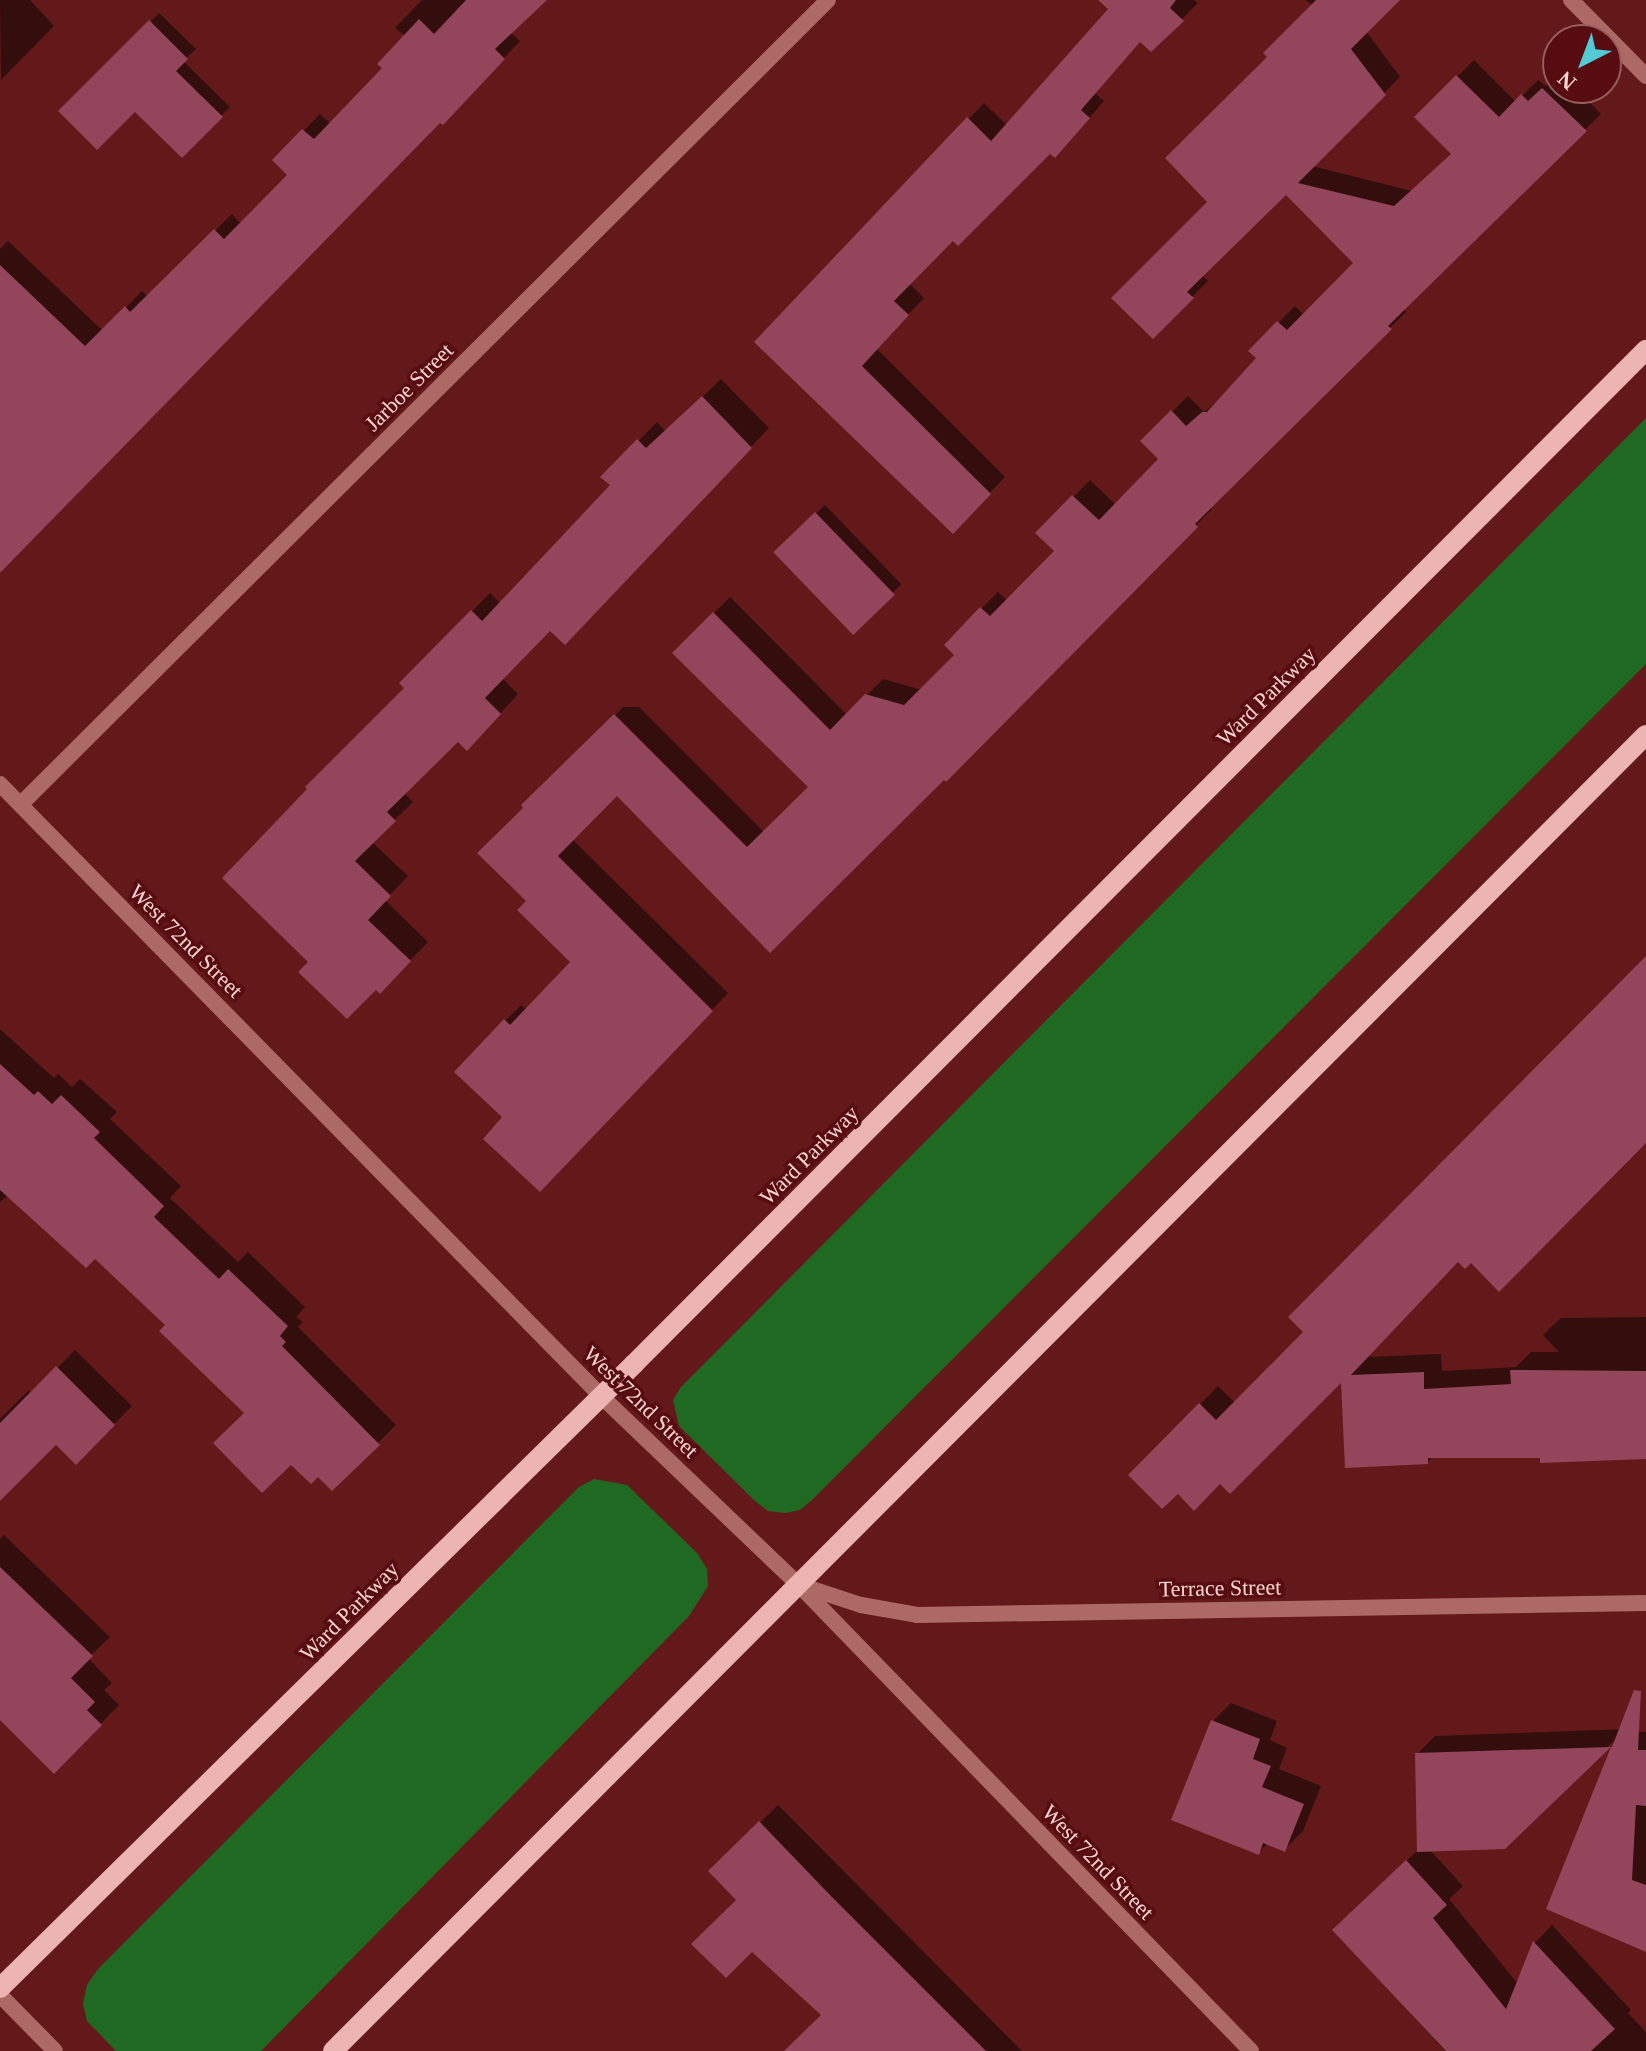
<!DOCTYPE html>
<style>
body{margin:0}
#map{position:relative;width:1646px;height:2051px;overflow:hidden;background:#63191a;font-family:Georgia,serif}
div>[style]{position:absolute}
[style*='--x']{left:calc(var(--x)*1px);top:calc(var(--y)*1px);width:calc(var(--w)*1px);rotate:calc(var(--a)*1deg)}
.green>*{inset:0;background:#206923}
.shadow>*{inset:0;background:#0007;transform-origin:0 0}
.building>*{inset:0;background:#92455b;transform-origin:0 0}
.street>*{height:16px;margin:-8px;padding:0 8px;transform-origin:8px;border-radius:8px;background:#ad6965}
.primary>*{height:20px;margin:-10px;padding:0 10px;transform-origin:10px;border-radius:10px;background:#edb5b1}
span{translate:-50% -50%;white-space:nowrap;text-align:center;line-height:1.15;-webkit-text-stroke:7px #560c10;paint-order:stroke}
.street-label{font-size:22px;color:#fcd7d3}
.north{position:absolute;left:1542px;top:24px;width:80px;height:80px;box-sizing:border-box;background:#560c10;border:2px solid #985d5e;border-radius:50%;rotate:222deg;font-size:22px;font-weight:700;line-height:32px;text-align:center;color:#fcd7d3}
.north::after{content:'';display:block;margin:auto;width:28px;height:36px;background:#52cbd7;clip-path:polygon(50% 0,100% 100%,50% 72%,0 100%)}
</style>
<div id="map">
<div class="green">
<i style="clip-path:polygon(1646px 418px,1646px 664px,813px 1499px,800px 1510px,785px 1513px,768px 1511px,755px 1501px,679px 1426px,673px 1400px,681px 1387px)"></i>
<i style="clip-path:polygon(594px 1479px,627px 1485px,697px 1553px,707px 1569px,708px 1586px,689px 1616px,261px 2051px,116px 2051px,87px 2021px,83px 2003px,87px 1985px,98px 1969px,579px 1487px)"></i>
</div>
<div class="shadow">
<i style="clip-path:polygon(0 0,30px 0,54px 26px,1px 80px)"></i>
<i style="clip-path:polygon(422px 0,544px 0,510px 32px,520px 41px,459px 106px,441px 120px,0 573px,0 249px,8px 241px,103px 331px,142px 291px,148px 297px,232px 214px,241px 224px,290px 175px,275px 160px,320px 114px,331px 124px,385px 68px,405px 36px,395px 28px)"></i>
<i style="clip-path:polygon(1101px 0,1194px 0,1198px 3px,1151px 50px,1141px 40px,1095px 93px,1104px 101px,1071px 139px,1050px 151px,953px 238px,909px 283px,924px 298px,876px 348px,1005px 477px,953px 531px,757px 342px,984px 103px,1007px 125px,1110px 9px)"></i>
<i style="clip-path:polygon(1306px 0,1397px 0,1366px 31px,1400px 77px,1312px 166px,1412px 191px,1453px 153px,1417px 117px,1474px 60px,1516px 102px,1538px 80px,1546px 86px,1558px 74px,1558px 88px,1575px 88px,1601px 114px,1403px 309px,1406px 312px,1210px 507px,1212px 509px,962px 763px,944px 777px,770px 950px,617px 794px,572px 839px,728px 993px,556px 1173px,505px 1117px,505px 1021px,521px 1005px,527px 1010px,572px 962px,529px 901px,480px 853px,623px 707px,639px 707px,764px 832px,810px 786px,675px 653px,730px 597px,847px 715px,883px 679px,922px 690px,956px 655px,947px 645px,982px 608px,998px 592px,1008px 601px,1057px 551px,1038px 533px,1090px 480px,1116px 505px,1161px 459px,1143px 441px,1188px 396px,1204px 412px,1224px 397px,1258px 358px,1251px 351px,1295px 306px,1304px 315px,1356px 263px,1286px 192px,1202px 275px,1208px 281px,1153px 336px,1270px 57px,1313px 6px)"></i>
<i style="clip-path:polygon(159px 13px,196px 49px,183px 61px,230px 107px,182px 155px,135px 110px,61px 111px)"></i>
<i style="clip-path:polygon(721px 379px,769px 428px,591px 615px,550px 629px,502px 678px,518px 694px,485px 730px,458px 739px,404px 793px,413px 802px,372px 842px,408px 876px,385px 900px,428px 942px,380px 991px,311px 962px,407px 688px,402px 683px,490px 593px,501px 604px,612px 485px,603px 477px,657px 422px,666px 432px)"></i>
<i style="left:825px;top:505px;width:110px;height:68px;rotate:46deg"></i>
<i style="clip-path:polygon(1646px 962px,1646px 1142px,1471px 1261px,1458px 1260px,1366px 1357px,1441px 1354px,1442px 1371px,1516px 1367px,1531px 1352px,1559px 1352px,1543px 1335px,1561px 1318px,1646px 1317px,1646px 1457px,1433px 1456px,1427px 1463px,1342px 1378px,1220px 1482px,1178px 1491px,1131px 1475px,1218px 1386px,1235px 1403px,1306px 1332px)"></i>
<i style="clip-path:polygon(0 1029px,54px 1078px,58px 1074px,72px 1087px,80px 1079px,117px 1112px,110px 1119px,181px 1186px,170px 1198px,238px 1262px,248px 1252px,305px 1307px,296px 1317px,303px 1322px,298px 1327px,396px 1425px,332px 1488px,247px 1413px,168px 1325px,95px 1257px,8px 1195px,0 1202px)"></i>
<i style="clip-path:polygon(75px 1350px,132px 1406px,76px 1462px,56px 1442px,0 1480px,0 1419px,29px 1390px,32px 1394px)"></i>
<i style="clip-path:polygon(4px 1535px,110px 1637px,88px 1658px,112px 1683px,104px 1690px,119px 1705px,54px 1771px,0 1719px,0 1539px)"></i>
<i style="clip-path:polygon(1231px 1703px,1277px 1721px,1270px 1740px,1287px 1748px,1279px 1769px,1321px 1786px,1303px 1831px,1285px 1849px,1268px 1843px,1258px 1853px,1213px 1721px)"></i>
<i style="clip-path:polygon(1626px 1729px,1504px 1847px,1430px 1850px,1463px 1886px,1449px 1899px,1518px 1984px,1535px 1943px,1552px 1925px,1631px 2010px,1628px 2013px,1646px 2032px,1646px 2051px,1445px 2051px,1334px 1930px,1419px 1849px,1417px 1754px,1435px 1736px)"></i>
<i style="clip-path:polygon(1631px 1731px,1646px 1732px,1646px 1950px,1548px 1908px)"></i>
<i style="clip-path:polygon(778px 1805px,1022px 2051px,800px 2051px,824px 2014px,738px 1900px,711px 1871px)"></i>
</div>
<div class="building">
<i style="clip-path:polygon(466px 0,547px 0,495px 49px,505px 59px,443px 125px,440px 123px,0 573px,0 265px,85px 346px,125px 306px,130px 312px,214px 229px,224px 239px,287px 175px,272px 160px,302px 129px,314px 139px,382px 68px,377px 64px,419px 19px,434px 34px)"></i>
<i style="clip-path:polygon(1098px 0,1176px 0,1170px 8px,1184px 21px,1151px 52px,1140px 42px,1081px 110px,1090px 118px,1055px 158px,1050px 154px,958px 246px,953px 241px,894px 301px,909px 315px,862px 366px,991px 494px,953px 534px,754px 342px,967px 117px,991px 141px,1108px 9px)"></i>
<i style="clip-path:polygon(1316px 0,1400px 0,1351px 49px,1386px 95px,1298px 183px,1394px 206px,1451px 154px,1414px 117px,1456px 75px,1499px 117px,1521px 94px,1528px 101px,1542px 88px,1587px 131px,1388px 326px,1392px 329px,1195px 524px,1198px 527px,946px 782px,944px 780px,770px 953px,617px 796px,558px 856px,713px 1011px,540px 1192px,483px 1139px,502px 1117px,454px 1072px,504px 1019px,510px 1025px,570px 962px,517px 910px,526px 901px,477px 853px,523px 808px,521px 805px,614px 714px,747px 847px,808px 787px,672px 653px,713px 612px,830px 730px,865px 694px,904px 705px,954px 655px,944px 645px,980px 607px,990px 616px,1054px 551px,1035px 533px,1072px 495px,1099px 520px,1158px 459px,1140px 441px,1171px 410px,1186px 426px,1202px 412px,1207px 412px,1256px 358px,1248px 351px,1277px 321px,1287px 330px,1353px 263px,1286px 195px,1187px 292px,1194px 298px,1153px 339px,1111px 298px,1207px 202px,1165px 158px,1267px 57px,1263px 53px)"></i>
<i style="clip-path:polygon(149px 20px,188px 59px,176px 71px,223px 117px,182px 158px,135px 112px,97px 150px,58px 111px)"></i>
<i style="clip-path:polygon(702px 396px,752px 448px,565px 645px,550px 631px,485px 698px,501px 714px,467px 751px,458px 742px,387px 812px,396px 821px,355px 861px,391px 896px,368px 920px,411px 961px,380px 994px,376px 990px,347px 1019px,298px 972px,308px 962px,222px 878px,307px 789px,305px 787px,404px 688px,399px 683px,471px 610px,482px 621px,610px 485px,600px 477px,637px 439px,646px 448px)"></i>
<i style="left:815px;top:512px;width:115px;height:58px;rotate:46deg"></i>
<i style="clip-path:polygon(1646px 956px,1646px 1143px,1499px 1292px,1471px 1263px,1465px 1269px,1458px 1262px,1351px 1375px,1424px 1372px,1424px 1389px,1511px 1384px,1510px 1370px,1646px 1371px,1646px 1459px,1540px 1463px,1540px 1458px,1428px 1458px,1428px 1464px,1345px 1468px,1341px 1383px,1230px 1494px,1220px 1484px,1194px 1511px,1178px 1494px,1162px 1509px,1128px 1475px,1199px 1403px,1216px 1420px,1303px 1332px,1288px 1317px)"></i>
<i style="clip-path:polygon(0 1064px,34px 1095px,38px 1091px,52px 1104px,61px 1095px,100px 1132px,94px 1138px,164px 1206px,154px 1217px,219px 1279px,228px 1269px,288px 1326px,280px 1336px,286px 1342px,282px 1346px,380px 1445px,332px 1491px,318px 1477px,311px 1484px,291px 1465px,262px 1493px,213px 1443px,244px 1413px,159px 1331px,165px 1325px,95px 1259px,86px 1268px,0 1190px)"></i>
<i style="clip-path:polygon(56px 1366px,115px 1425px,76px 1465px,56px 1445px,0 1501px,0 1423px)"></i>
<i style="clip-path:polygon(0 1567px,93px 1656px,71px 1678px,95px 1702px,87px 1710px,102px 1725px,54px 1774px,0 1720px)"></i>
<i style="clip-path:polygon(1634px 1690px,1641px 1691px,1638px 1750px,1646px 1750px,1646px 1806px,1636px 1805px,1632px 1880px,1646px 1885px,1646px 1952px,1546px 1909px,1611px 1747px,1505px 1849px,1417px 1852px,1415px 1753px,1612px 1747px)"></i>
<i style="clip-path:polygon(1211px 1720px,1260px 1739px,1253px 1759px,1271px 1766px,1262px 1787px,1304px 1804px,1285px 1852px,1263px 1843px,1259px 1855px,1171px 1820px)"></i>
<i style="clip-path:polygon(759px 1821px,830px 1895px,986px 2051px,784px 2051px,821px 2015px,752px 1952px,726px 1978px,691px 1944px,736px 1900px,708px 1871px)"></i>
<i style="clip-path:polygon(1406px 1860px,1447px 1905px,1433px 1918px,1506px 2009px,1533px 1941px,1615px 2029px,1591px 2051px,1446px 2051px,1332px 1930px)"></i>
</div>
<div class="street">
<i style="--x:1571;--y:0;--w:107;--a:45.4"></i>
<i style="--x:0;--y:784;--w:858;--a:45.52"></i>
<i style="--x:601;--y:1396;--w:274;--a:43.7"></i>
<i style="--x:799;--y:1585;--w:649;--a:45.87"></i>
<i style="--x:21;--y:804;--w:1139;--a:-44.89"></i>
<i style="--x:800;--y:1585;--w:64;--a:18.2"></i>
<i style="--x:861;--y:1605;--w:57;--a:10.1"></i>
<i style="--x:917;--y:1615;--w:729;--a:-0.94"></i>
<i style="--x:0;--y:1995;--w:78;--a:45.5"></i>
</div>
<div class="primary">
<i style="--x:0;--y:1988;--w:890;--a:-44.54"></i>
<i style="--x:634;--y:1364;--w:1433;--a:-45.06"></i>
<i style="--x:333;--y:2051;--w:1859;--a:-45.07"></i>
</div>
<div class="street-label">
<span style="left:409px;top:387px;rotate:-45deg">Jarboe Street</span>
<span style="left:1266px;top:696px;rotate:-45deg">Ward Parkway</span>
<span style="left:186px;top:941px;rotate:45deg">West 72nd Street</span>
<span style="left:809px;top:1155px;rotate:-45deg">Ward Parkway</span>
<span style="left:641px;top:1402px;rotate:44deg">West 72nd Street</span>
<span style="left:1220px;top:1588px;rotate:-1deg">Terrace Street</span>
<span style="left:349px;top:1611px;rotate:-45deg">Ward Parkway</span>
<span style="left:1098px;top:1862px;rotate:46deg">West 72nd Street</span>
</div>
<div class="north">N</div>
</div>
